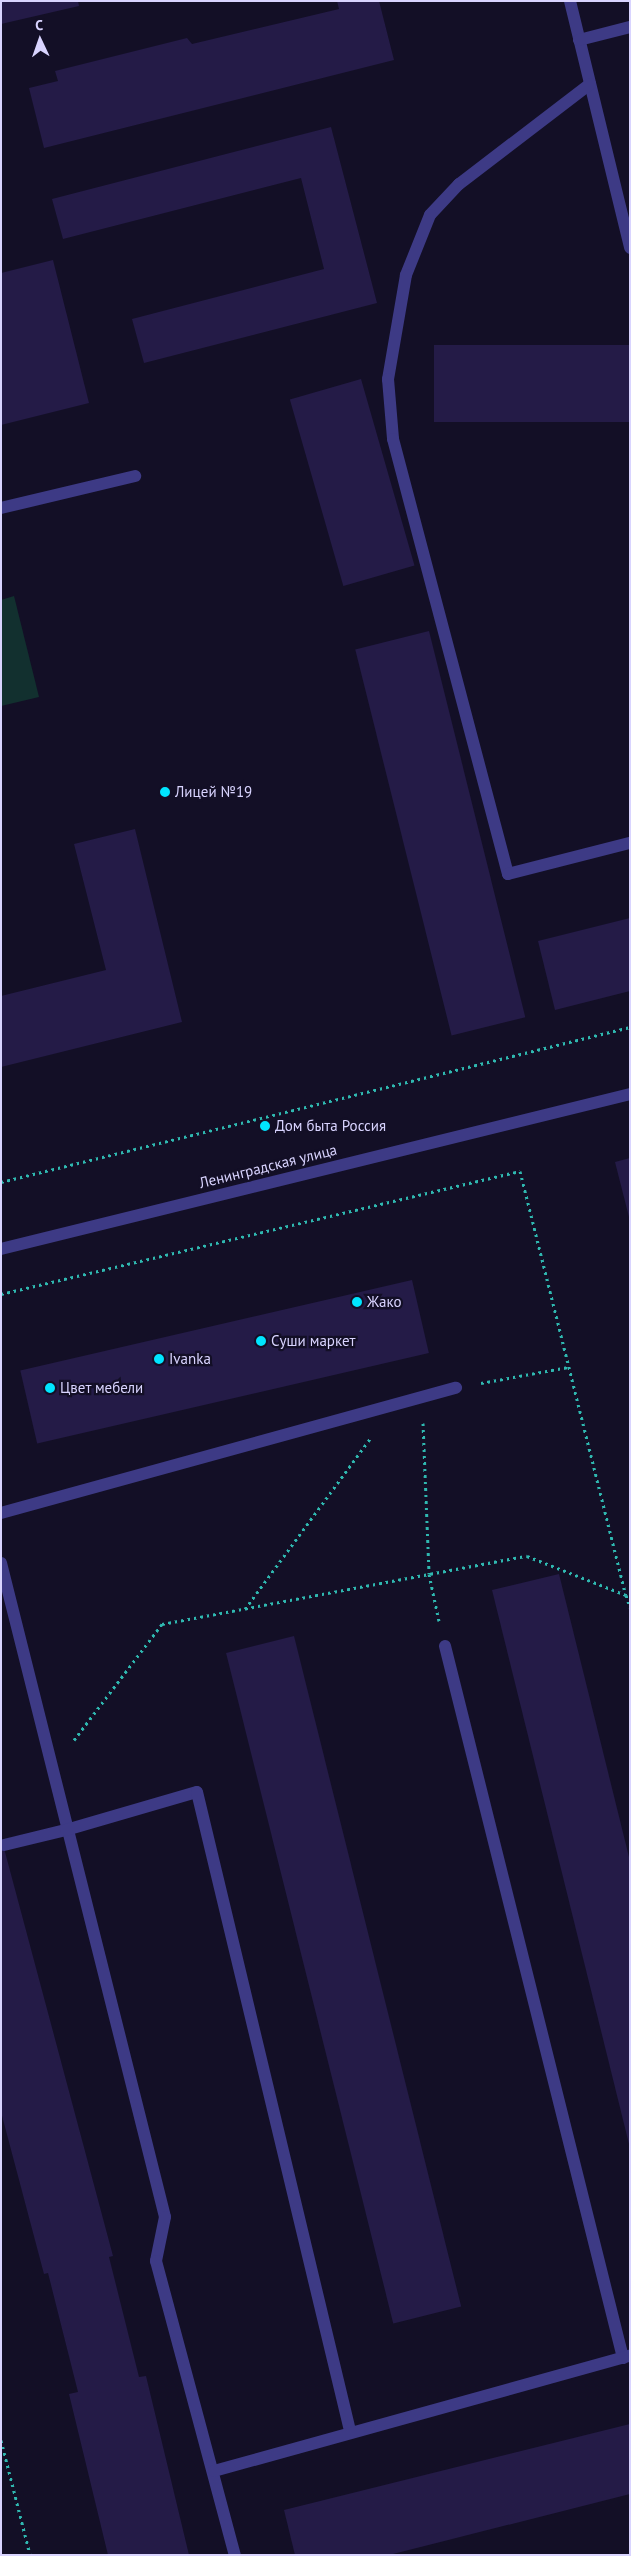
<!DOCTYPE html>
<meta charset="utf-8">
<style>
body{margin:0}
#map{position:relative;width:631px;height:2556px;overflow:hidden;background:#130f26;font-family:"PT Sans",sans-serif}
div>[style]{position:absolute}
[style*='--x']{left:calc(var(--x)*1px);top:calc(var(--y)*1px);width:calc(var(--w)*1px);rotate:calc(var(--a)*1deg)}
.green>*{inset:0;background:#12302f}
.building>*{inset:0;background:#241b47;transform-origin:0 0}
.path>*{height:3px;margin-top:-1.5px;transform-origin:0;background:repeating-linear-gradient(90deg,#2fb8b0 0 2.5px,transparent 0 6.5px)}
.minor>*{height:12px;margin:-6px;padding:0 6px;transform-origin:6px;border-radius:6px;background:#3d3a85}
.dots>*{width:14px;height:14px;translate:-50% -50%;box-sizing:border-box;border:2px solid #130f26;border-radius:50%}
span{translate:-50% -50%;white-space:nowrap;text-align:center;line-height:1.15;-webkit-text-stroke:4.5px #130f26;paint-order:stroke}
.poi-label{font-size:15px;color:#d9d4ff}
.left{translate:0 -50%;text-align:left}
.street-label{font-size:15px;color:#d9d4ff}
.frame{position:absolute;inset:0;border:2px solid #d9d4ff;pointer-events:none}
.north{position:absolute;left:15px;top:15px;width:50px;height:50px;-webkit-text-stroke:4px #130f26;paint-order:stroke;rotate:357deg;font-size:14px;font-weight:700;line-height:20px;text-align:center;color:#d9d4ff}
.north::after{content:'';display:block;margin:auto;width:18px;height:22px;background:#d9d4ff;clip-path:polygon(50% 0,100% 100%,50% 72%,0 100%)}
</style>
<div id="map">
<div class="green">
<i style="clip-path:polygon(14px 596px,39px 697px,1px 706px,1px 600px)"></i>
</div>
<div class="building">
<i style="clip-path:polygon(1px 1px,78px 1px,79px 6px,1px 24px)"></i>
<i style="clip-path:polygon(337px 1px,379px 1px,394px 60px,44px 148px,29px 88px,58px 81px,55px 71px,187px 38px,192px 44px,339px 9px)"></i>
<i style="clip-path:polygon(331px 127px,377px 303px,144px 363px,132px 319px,324px 269px,301px 178px,63px 239px,52px 199px)"></i>
<i style="clip-path:polygon(53px 260px,89px 403px,1px 425px,1px 273px)"></i>
<i style="left:630px;top:345px;width:77px;height:196px;rotate:90deg"></i>
<i style="left:361px;top:379px;width:194px;height:74px;rotate:74deg"></i>
<i style="left:429px;top:631px;width:398px;height:76px;rotate:76deg"></i>
<i style="clip-path:polygon(135px 829px,182px 1022px,1px 1067px,1px 996px,106px 970px,74px 844px)"></i>
<i style="clip-path:polygon(630px 918px,630px 991px,555px 1010px,538px 941px)"></i>
<i style="clip-path:polygon(630px 1158px,630px 1217px,629px 1217px,615px 1162px)"></i>
<i style="left:412px;top:1280px;width:75px;height:402px;rotate:77deg"></i>
<i style="clip-path:polygon(559px 1574px,630px 1861px,630px 2148px,492px 1590px)"></i>
<i style="left:294px;top:1636px;width:691px;height:70px;rotate:76deg"></i>
<i style="clip-path:polygon(1px 1837px,113px 2256px,109px 2257px,139px 2377px,146px 2376px,189px 2555px,108px 2555px,69px 2394px,78px 2392px,48px 2273px,44px 2274px,1px 2112px)"></i>
<i style="clip-path:polygon(630px 2424px,630px 2494px,389px 2555px,295px 2555px,284px 2510px)"></i>
</div>
<div class="path">
<i style="--x:1;--y:1182;--w:648;--a:-13.84"></i>
<i style="--x:1;--y:1294;--w:533;--a:-13.33"></i>
<i style="--x:520;--y:1171;--w:437;--a:76"></i>
<i style="--x:481;--y:1383;--w:89;--a:-10.3"></i>
<i style="--x:423;--y:1423;--w:151;--a:87.7"></i>
<i style="--x:429;--y:1574;--w:48;--a:78"></i>
<i style="--x:245;--y:1609;--w:211;--a:-53.7"></i>
<i style="--x:74;--y:1740;--w:146;--a:-52.8"></i>
<i style="--x:162;--y:1624;--w:371;--a:-10.6"></i>
<i style="--x:527;--y:1556;--w:106;--a:21.5"></i>
<i style="--x:626;--y:1595;--w:13;--a:72"></i>
<i style="--x:1;--y:2440;--w:119;--a:75.8"></i>
</div>
<div class="minor">
<i style="--x:570;--y:1;--w:254;--a:76.3"></i>
<i style="--x:579;--y:40;--w:53;--a:-14.3"></i>
<i style="--x:590;--y:84;--w:165;--a:142.6"></i>
<i style="--x:459;--y:184;--w:42;--a:133.1"></i>
<i style="--x:430;--y:215;--w:65;--a:111.8"></i>
<i style="--x:406;--y:275;--w:106;--a:99.8"></i>
<i style="--x:388;--y:379;--w:60;--a:85.2"></i>
<i style="--x:393;--y:439;--w:450;--a:75.2"></i>
<i style="--x:508;--y:874;--w:126;--a:-14.3"></i>
<i style="--x:1;--y:508;--w:138;--a:-13.4"></i>
<i style="--x:1;--y:1249;--w:648;--a:-13.84"></i>
<i style="--x:1;--y:1513;--w:472;--a:-15.4"></i>
<i style="--x:1;--y:1563;--w:674;--a:75.92"></i>
<i style="--x:165;--y:2217;--w:45;--a:101.6"></i>
<i style="--x:156;--y:2261;--w:304;--a:75"></i>
<i style="--x:445;--y:1646;--w:734;--a:75.96"></i>
<i style="--x:4;--y:1845;--w:64;--a:-13.6"></i>
<i style="--x:66;--y:1830;--w:136;--a:-16.2"></i>
<i style="--x:197;--y:1792;--w:657;--a:76.53"></i>
<i style="--x:214;--y:2471;--w:432;--a:-15.5"></i>
</div>
<div class="dots">
<i style="left:165px;top:792px;background:#00e5ff"></i>
<i style="left:265px;top:1126px;background:#00e5ff"></i>
<i style="left:357px;top:1302px;background:#00e5ff"></i>
<i style="left:261px;top:1341px;background:#00e5ff"></i>
<i style="left:159px;top:1359px;background:#00e5ff"></i>
<i style="left:50px;top:1388px;background:#00e5ff"></i>
</div>
<div class="poi-label">
<span class="left" style="left:175px;top:792px">Лицей №19</span>
<span class="left" style="left:275px;top:1126px">Дом быта Россия</span>
<span class="left" style="left:367px;top:1302px">Жако</span>
<span class="left" style="left:271px;top:1341px">Суши маркет</span>
<span class="left" style="left:169px;top:1359px">Ivanka</span>
<span class="left" style="left:60px;top:1388px">Цвет мебели</span>
</div>
<div class="street-label">
<span style="left:268px;top:1166px;rotate:-14deg">Ленинградская улица</span>
</div>
<div class="frame"></div>
<div class="north">С</div>
</div>
